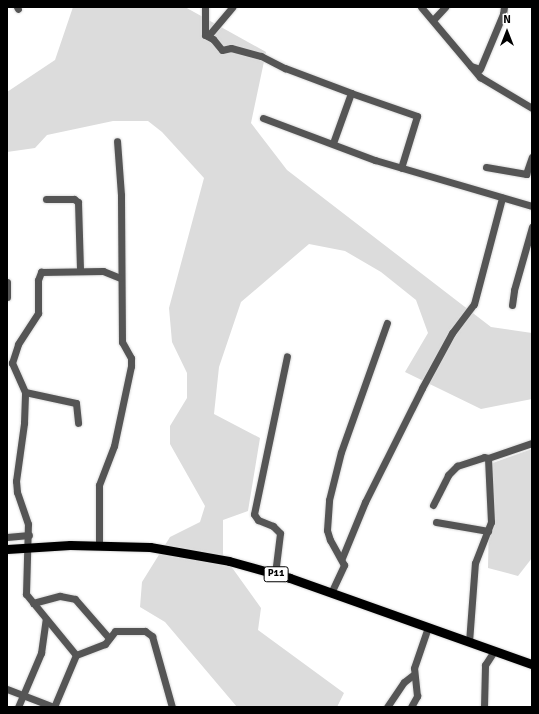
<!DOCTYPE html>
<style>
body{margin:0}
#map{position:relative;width:539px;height:714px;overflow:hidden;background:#fff;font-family:Signika,sans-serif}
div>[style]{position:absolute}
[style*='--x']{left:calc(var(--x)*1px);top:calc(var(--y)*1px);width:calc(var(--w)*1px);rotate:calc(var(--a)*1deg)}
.green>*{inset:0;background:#dcdcdc}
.roads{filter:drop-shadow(0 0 1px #dbdbdb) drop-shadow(0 0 1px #dbdbdb)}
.minor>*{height:7px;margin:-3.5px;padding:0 3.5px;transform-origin:3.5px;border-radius:3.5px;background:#555}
.major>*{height:9px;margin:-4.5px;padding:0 4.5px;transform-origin:4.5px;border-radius:4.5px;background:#000}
span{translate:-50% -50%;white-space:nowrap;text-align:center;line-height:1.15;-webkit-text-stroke:3px #fff;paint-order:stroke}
.shield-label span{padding:1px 3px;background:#fff;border:1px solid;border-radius:3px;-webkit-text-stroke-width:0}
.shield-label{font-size:10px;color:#000;font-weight:700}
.frame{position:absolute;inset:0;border:8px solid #000;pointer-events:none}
.north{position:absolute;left:487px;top:12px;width:40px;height:40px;-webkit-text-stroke:3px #fff;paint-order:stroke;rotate:0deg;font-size:11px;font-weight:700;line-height:16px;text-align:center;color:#000}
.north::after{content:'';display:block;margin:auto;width:14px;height:18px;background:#000;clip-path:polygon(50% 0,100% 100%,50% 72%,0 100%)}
</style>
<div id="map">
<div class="green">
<i style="clip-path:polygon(73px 7px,185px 7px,266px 52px,251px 123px,287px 170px,491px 327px,532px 333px,532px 399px,481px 409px,405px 372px,428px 333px,416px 300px,381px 272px,345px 251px,309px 244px,241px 302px,219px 367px,214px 414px,260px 438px,248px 511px,223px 520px,223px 555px,261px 608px,258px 630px,344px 693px,337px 707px,237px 707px,165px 622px,140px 607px,142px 582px,170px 537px,200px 522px,205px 506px,170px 444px,170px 426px,187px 398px,187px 373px,172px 342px,169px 308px,204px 178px,162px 132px,148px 121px,113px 121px,47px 135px,35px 148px,7px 152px,7px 92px,55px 60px)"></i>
<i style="clip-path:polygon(532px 449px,532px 558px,518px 576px,488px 568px,490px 464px)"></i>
</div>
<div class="roads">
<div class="minor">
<i style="--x:17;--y:7;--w:2;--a:63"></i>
<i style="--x:205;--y:7;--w:28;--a:90"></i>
<i style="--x:205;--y:35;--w:9;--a:27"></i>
<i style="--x:213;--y:39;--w:14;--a:51"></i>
<i style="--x:222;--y:50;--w:9;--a:-13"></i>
<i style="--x:231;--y:48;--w:31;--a:15"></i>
<i style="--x:261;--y:56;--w:27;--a:27"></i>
<i style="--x:285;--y:68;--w:71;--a:20.7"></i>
<i style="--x:421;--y:7;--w:92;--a:49.9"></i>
<i style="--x:480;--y:77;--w:61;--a:30.8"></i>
<i style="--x:433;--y:20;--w:18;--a:-47"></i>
<i style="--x:208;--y:36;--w:38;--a:-50"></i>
<i style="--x:471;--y:66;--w:9;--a:18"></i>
<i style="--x:480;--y:69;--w:60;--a:-67.3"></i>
<i style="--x:503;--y:14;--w:7;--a:-82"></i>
<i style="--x:263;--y:118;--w:120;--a:20.6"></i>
<i style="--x:375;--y:160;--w:164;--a:16.3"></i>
<i style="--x:333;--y:143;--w:53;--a:-70.2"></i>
<i style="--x:351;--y:93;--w:70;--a:19.2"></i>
<i style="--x:417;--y:116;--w:54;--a:107.1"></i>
<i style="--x:486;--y:167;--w:41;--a:9.9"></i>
<i style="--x:526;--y:174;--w:18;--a:-71"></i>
<i style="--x:46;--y:199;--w:28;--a:0"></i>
<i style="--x:74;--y:199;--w:5;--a:37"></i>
<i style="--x:78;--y:202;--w:69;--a:88.3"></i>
<i style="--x:7;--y:282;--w:15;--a:90"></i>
<i style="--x:512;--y:305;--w:15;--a:-82"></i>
<i style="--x:514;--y:290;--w:66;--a:-74.1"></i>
<i style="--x:25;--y:392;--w:52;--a:12.2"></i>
<i style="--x:76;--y:403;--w:20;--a:84"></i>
<i style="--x:433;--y:505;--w:34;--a:-63"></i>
<i style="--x:448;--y:475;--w:13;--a:-45"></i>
<i style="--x:457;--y:466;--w:28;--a:-18"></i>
<i style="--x:484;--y:457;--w:4;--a:14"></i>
<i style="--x:436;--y:522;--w:53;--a:9.8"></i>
<i style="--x:7;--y:537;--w:22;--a:-5"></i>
<i style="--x:99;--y:545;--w:60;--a:-90"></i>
<i style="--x:99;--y:485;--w:42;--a:-69"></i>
<i style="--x:114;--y:446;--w:82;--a:-78"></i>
<i style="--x:131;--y:366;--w:8;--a:-90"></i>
<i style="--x:131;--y:358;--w:18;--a:-119"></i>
<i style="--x:122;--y:342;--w:147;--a:-90.4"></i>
<i style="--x:121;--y:195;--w:54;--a:-94.2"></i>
<i style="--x:342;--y:558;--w:61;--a:-67.7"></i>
<i style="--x:365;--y:502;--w:127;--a:-63.4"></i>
<i style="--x:422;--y:388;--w:63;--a:-61.4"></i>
<i style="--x:452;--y:333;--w:36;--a:-53"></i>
<i style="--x:474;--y:304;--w:110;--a:-75.2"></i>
<i style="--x:275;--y:574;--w:41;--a:-83"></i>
<i style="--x:280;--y:533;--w:10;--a:-135"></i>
<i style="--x:273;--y:526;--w:16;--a:-158"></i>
<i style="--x:258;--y:520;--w:7;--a:-124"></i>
<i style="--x:254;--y:514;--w:161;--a:-78.2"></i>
<i style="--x:331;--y:593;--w:31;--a:-65"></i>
<i style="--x:344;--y:565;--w:29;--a:-119"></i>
<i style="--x:330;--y:540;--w:10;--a:-107"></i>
<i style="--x:327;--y:530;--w:30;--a:-86"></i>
<i style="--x:329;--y:500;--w:49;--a:-76"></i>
<i style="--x:341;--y:452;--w:137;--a:-70.4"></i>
<i style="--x:33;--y:603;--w:28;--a:-15"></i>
<i style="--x:60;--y:596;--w:15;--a:11"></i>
<i style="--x:75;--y:599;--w:52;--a:48.9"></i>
<i style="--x:469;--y:642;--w:79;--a:-85.7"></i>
<i style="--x:475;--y:563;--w:44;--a:-68.7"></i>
<i style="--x:491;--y:522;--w:64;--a:-92.7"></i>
<i style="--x:488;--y:458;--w:46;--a:-18.8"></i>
<i style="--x:76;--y:655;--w:79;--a:-129.3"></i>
<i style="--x:26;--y:594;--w:70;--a:-88.4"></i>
<i style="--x:28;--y:524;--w:34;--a:-109"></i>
<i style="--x:17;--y:492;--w:11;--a:-95"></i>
<i style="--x:16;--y:481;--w:59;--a:-82.1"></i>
<i style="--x:24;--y:423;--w:31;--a:-88"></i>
<i style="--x:25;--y:392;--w:32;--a:-114"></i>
<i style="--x:12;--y:363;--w:20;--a:-72"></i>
<i style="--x:18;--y:344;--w:37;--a:-57"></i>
<i style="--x:38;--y:313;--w:33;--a:-90"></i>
<i style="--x:38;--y:280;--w:9;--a:-69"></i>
<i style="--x:41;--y:272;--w:62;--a:-0.9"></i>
<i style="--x:103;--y:271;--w:18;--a:22"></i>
<i style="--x:7;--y:689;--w:50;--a:21"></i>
<i style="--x:54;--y:707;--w:56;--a:-67.1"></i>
<i style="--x:76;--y:655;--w:31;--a:-21"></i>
<i style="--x:105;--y:644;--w:16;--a:-52"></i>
<i style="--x:115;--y:631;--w:30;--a:0"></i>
<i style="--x:145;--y:631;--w:9;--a:36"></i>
<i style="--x:152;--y:636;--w:74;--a:74.3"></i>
<i style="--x:18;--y:707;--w:59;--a:-66.9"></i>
<i style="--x:41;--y:653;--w:34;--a:-82"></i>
<i style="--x:387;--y:707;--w:30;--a:-56"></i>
<i style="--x:404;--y:682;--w:11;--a:-38"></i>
<i style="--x:411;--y:707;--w:13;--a:-61"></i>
<i style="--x:417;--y:696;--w:28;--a:-96"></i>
<i style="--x:414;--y:668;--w:43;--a:-71.1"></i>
<i style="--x:484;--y:707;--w:42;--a:-88.6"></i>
<i style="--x:485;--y:665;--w:17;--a:-57"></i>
</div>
<div class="major">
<i style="--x:7;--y:549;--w:63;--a:-3.6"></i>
<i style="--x:70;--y:545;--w:80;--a:1.4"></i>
<i style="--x:150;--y:547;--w:80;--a:10"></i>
<i style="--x:229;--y:561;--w:63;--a:15.6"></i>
<i style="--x:290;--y:578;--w:257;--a:19.6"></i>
</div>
</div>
<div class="shield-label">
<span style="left:276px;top:574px">P11</span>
</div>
<div class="frame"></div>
<div class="north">N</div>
</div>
